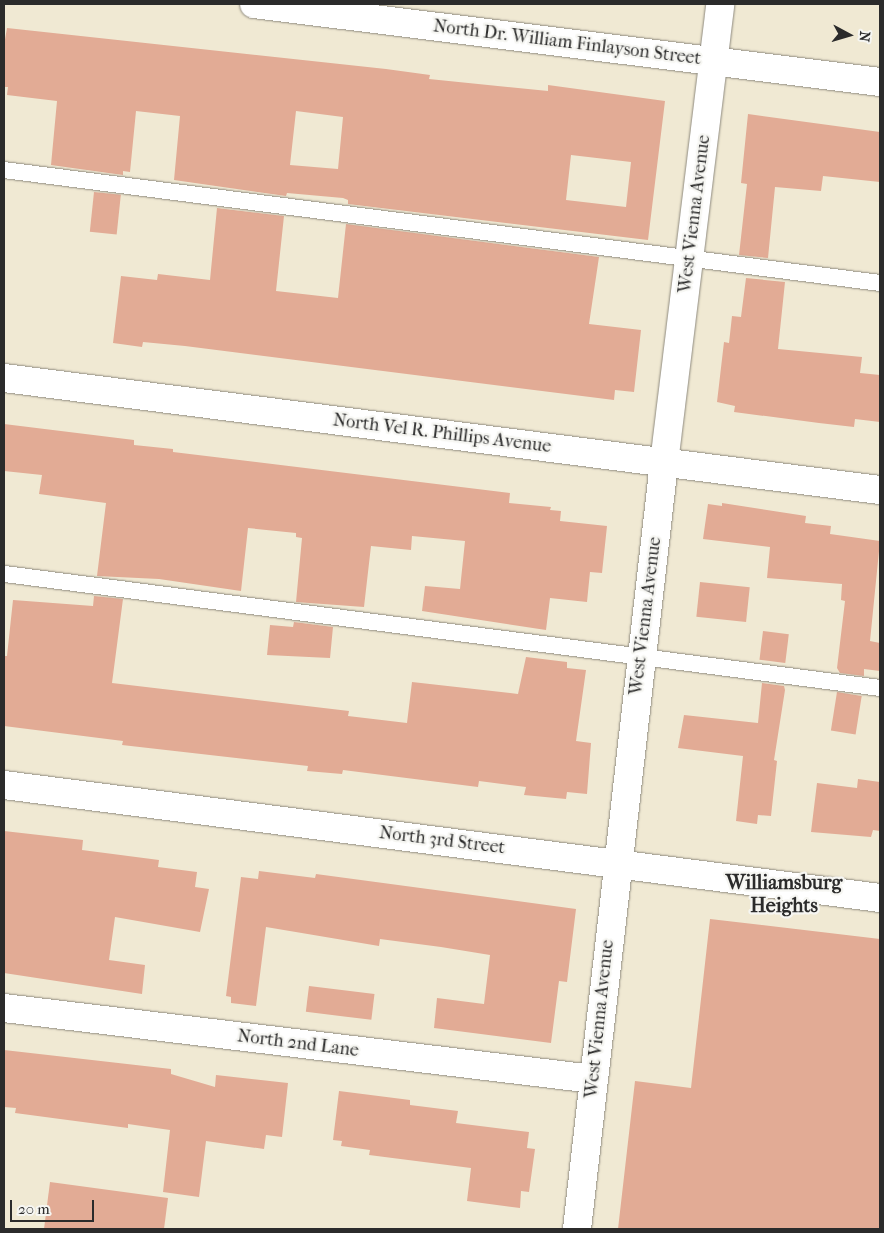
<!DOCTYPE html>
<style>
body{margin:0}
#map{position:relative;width:884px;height:1233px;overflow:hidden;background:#f0e9d3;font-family:"IM FELL French Canon",serif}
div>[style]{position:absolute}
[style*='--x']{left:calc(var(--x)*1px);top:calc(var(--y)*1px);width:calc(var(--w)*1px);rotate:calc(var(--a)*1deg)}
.building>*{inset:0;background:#e2ab95;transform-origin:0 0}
.roads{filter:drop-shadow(0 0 1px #8e8a7f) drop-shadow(0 0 1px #8e8a7f)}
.service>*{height:16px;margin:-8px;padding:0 8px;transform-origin:8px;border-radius:8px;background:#fff}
.minor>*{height:28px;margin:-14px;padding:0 14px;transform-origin:14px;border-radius:14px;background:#fff}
span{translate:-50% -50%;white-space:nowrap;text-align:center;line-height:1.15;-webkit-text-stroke:4.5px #f6f6f2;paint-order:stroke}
.street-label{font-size:18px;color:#2b2b2b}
.quarter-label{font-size:20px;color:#2b2b2b;font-weight:700}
.frame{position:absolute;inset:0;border:5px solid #2b2b2b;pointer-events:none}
.north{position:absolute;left:824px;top:10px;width:50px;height:50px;-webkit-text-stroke:4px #f6f6f2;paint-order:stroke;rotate:96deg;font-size:14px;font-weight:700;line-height:20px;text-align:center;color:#2b2b2b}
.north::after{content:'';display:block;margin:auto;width:18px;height:22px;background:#2b2b2b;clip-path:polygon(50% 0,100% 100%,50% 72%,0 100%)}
.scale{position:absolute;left:10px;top:1200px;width:84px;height:22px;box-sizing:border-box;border:2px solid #2b2b2b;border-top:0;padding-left:6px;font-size:15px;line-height:18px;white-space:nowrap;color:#2b2b2b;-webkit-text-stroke:4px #f6f6f2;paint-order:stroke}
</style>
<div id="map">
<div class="building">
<i style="clip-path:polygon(evenodd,7px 28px,386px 69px,430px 75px,429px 79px,548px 91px,548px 85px,665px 101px,648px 240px,348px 204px,348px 200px,343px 198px,287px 193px,286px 196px,174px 180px,180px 116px,136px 111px,130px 172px,123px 171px,123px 175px,51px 165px,57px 101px,7px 95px,8px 87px,4px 87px,4px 45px,7px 28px,296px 111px,343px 117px,338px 169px,290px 165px,296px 111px,7px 28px,571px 155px,631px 162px,626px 207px,566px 200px,571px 155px)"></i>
<i style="clip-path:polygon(748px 114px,880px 132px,880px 182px,823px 176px,821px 191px,775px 187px,768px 258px,739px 255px,747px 184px,741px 183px)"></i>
<i style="left:94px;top:192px;width:27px;height:40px;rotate:6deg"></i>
<i style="clip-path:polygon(217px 208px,284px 216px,276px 291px,338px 298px,346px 224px,599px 257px,589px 324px,641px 330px,634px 392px,615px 390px,614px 400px,185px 346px,143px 342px,142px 347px,113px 343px,121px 276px,157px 280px,158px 274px,210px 280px)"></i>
<i style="clip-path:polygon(746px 278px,785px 282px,778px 349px,862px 357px,860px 373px,880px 375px,880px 422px,855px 419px,854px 427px,819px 423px,734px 412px,735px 406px,717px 402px,724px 342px,729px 343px,732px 316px,741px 317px)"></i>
<i style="clip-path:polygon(4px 424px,134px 440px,134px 445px,173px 449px,173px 452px,510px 493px,509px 503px,551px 507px,550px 510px,561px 511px,560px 521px,607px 526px,602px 573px,590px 572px,587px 602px,550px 598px,546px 630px,422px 611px,425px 586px,460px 589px,465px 541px,412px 536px,411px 550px,371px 546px,364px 607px,296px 602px,302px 538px,296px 537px,296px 533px,248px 528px,241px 591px,159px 579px,97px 576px,106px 503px,39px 494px,42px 475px,4px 471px)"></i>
<i style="clip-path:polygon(722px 503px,806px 516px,805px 523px,831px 526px,830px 534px,880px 541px,870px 641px,880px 643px,880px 671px,864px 669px,864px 676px,840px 673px,837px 668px,845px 601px,841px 600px,842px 584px,767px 578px,770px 547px,703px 539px,708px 504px,722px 506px)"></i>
<i style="left:700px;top:582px;width:50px;height:35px;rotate:6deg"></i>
<i style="clip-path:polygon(94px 596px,123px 599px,112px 683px,349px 711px,348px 716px,407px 723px,412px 682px,518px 694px,526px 657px,567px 662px,567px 668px,586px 670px,576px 741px,591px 743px,587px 794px,567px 792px,566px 799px,524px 795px,526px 787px,479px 781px,478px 787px,343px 770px,342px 774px,307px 771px,308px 766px,122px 745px,123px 741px,4px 726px,4px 656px,7px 656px,13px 600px,93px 606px)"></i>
<i style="clip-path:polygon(294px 622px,333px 627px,330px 658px,267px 655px,270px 625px,293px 627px)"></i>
<i style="left:763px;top:631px;width:26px;height:29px;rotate:7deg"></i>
<i style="clip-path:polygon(762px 683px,784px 686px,785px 690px,774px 760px,777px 761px,771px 816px,758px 815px,757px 824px,736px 821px,743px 756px,678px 748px,684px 715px,758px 723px)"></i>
<i style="left:837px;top:692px;width:25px;height:39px;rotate:9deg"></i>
<i style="clip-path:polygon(858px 779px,880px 782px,880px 831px,873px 830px,871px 837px,811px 832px,817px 783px,857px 788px)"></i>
<i style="clip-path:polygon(4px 831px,83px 840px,82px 850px,159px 860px,158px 867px,197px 872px,195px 887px,209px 889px,200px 932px,115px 917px,109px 960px,145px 965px,142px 994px,4px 973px)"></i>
<i style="clip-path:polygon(259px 871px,315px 878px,316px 874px,576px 909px,567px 982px,559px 981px,551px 1043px,434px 1028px,437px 998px,484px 1004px,490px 955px,441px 947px,380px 939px,379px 946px,266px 927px,256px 1006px,231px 1003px,231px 997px,226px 996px,241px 877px,258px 879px)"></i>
<i style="clip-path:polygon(710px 919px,880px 939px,880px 1229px,618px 1229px,635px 1081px,691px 1088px)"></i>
<i style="left:309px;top:986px;width:66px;height:26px;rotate:7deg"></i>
<i style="clip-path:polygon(4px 1050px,171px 1069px,171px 1074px,215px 1087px,216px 1075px,288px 1083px,282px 1137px,266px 1135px,264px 1149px,206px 1141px,199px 1197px,163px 1192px,170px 1130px,128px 1124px,128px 1128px,15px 1113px,16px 1108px,4px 1107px)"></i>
<i style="clip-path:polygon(339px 1091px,410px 1100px,410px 1105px,458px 1111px,456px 1123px,529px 1132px,527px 1148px,535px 1149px,529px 1192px,521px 1191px,520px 1208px,467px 1201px,471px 1168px,369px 1155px,370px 1150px,341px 1146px,342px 1141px,333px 1140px)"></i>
<i style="clip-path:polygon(50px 1182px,168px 1198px,164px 1229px,44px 1229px)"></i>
</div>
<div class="roads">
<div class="service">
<i style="--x:4;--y:170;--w:883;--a:7.35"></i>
<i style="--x:5;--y:574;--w:882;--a:7.42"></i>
</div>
<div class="minor">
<i style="--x:254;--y:4;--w:631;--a:7.1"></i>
<i style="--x:4;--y:378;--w:883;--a:7.29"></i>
<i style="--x:4;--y:785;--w:883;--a:7.35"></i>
<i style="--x:4;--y:1008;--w:593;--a:6.87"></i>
<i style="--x:577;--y:1229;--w:771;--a:-83.52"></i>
<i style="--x:664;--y:463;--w:462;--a:-83"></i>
</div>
</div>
<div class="street-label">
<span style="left:567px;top:43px;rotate:7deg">North Dr. William Finlayson Street</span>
<span style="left:695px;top:214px;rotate:-83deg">West Vienna Avenue</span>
<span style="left:442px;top:434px;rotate:7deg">North Vel R. Phillips Avenue</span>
<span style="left:646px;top:616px;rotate:-83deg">West Vienna Avenue</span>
<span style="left:442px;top:841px;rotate:7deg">North 3rd Street</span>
<span style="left:600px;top:1019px;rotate:-84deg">West Vienna Avenue</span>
<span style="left:298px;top:1044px;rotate:7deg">North 2nd Lane</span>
</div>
<div class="quarter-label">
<span style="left:784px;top:894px">Williamsburg<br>Heights</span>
</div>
<div class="frame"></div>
<div class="north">N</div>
<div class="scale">20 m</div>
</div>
